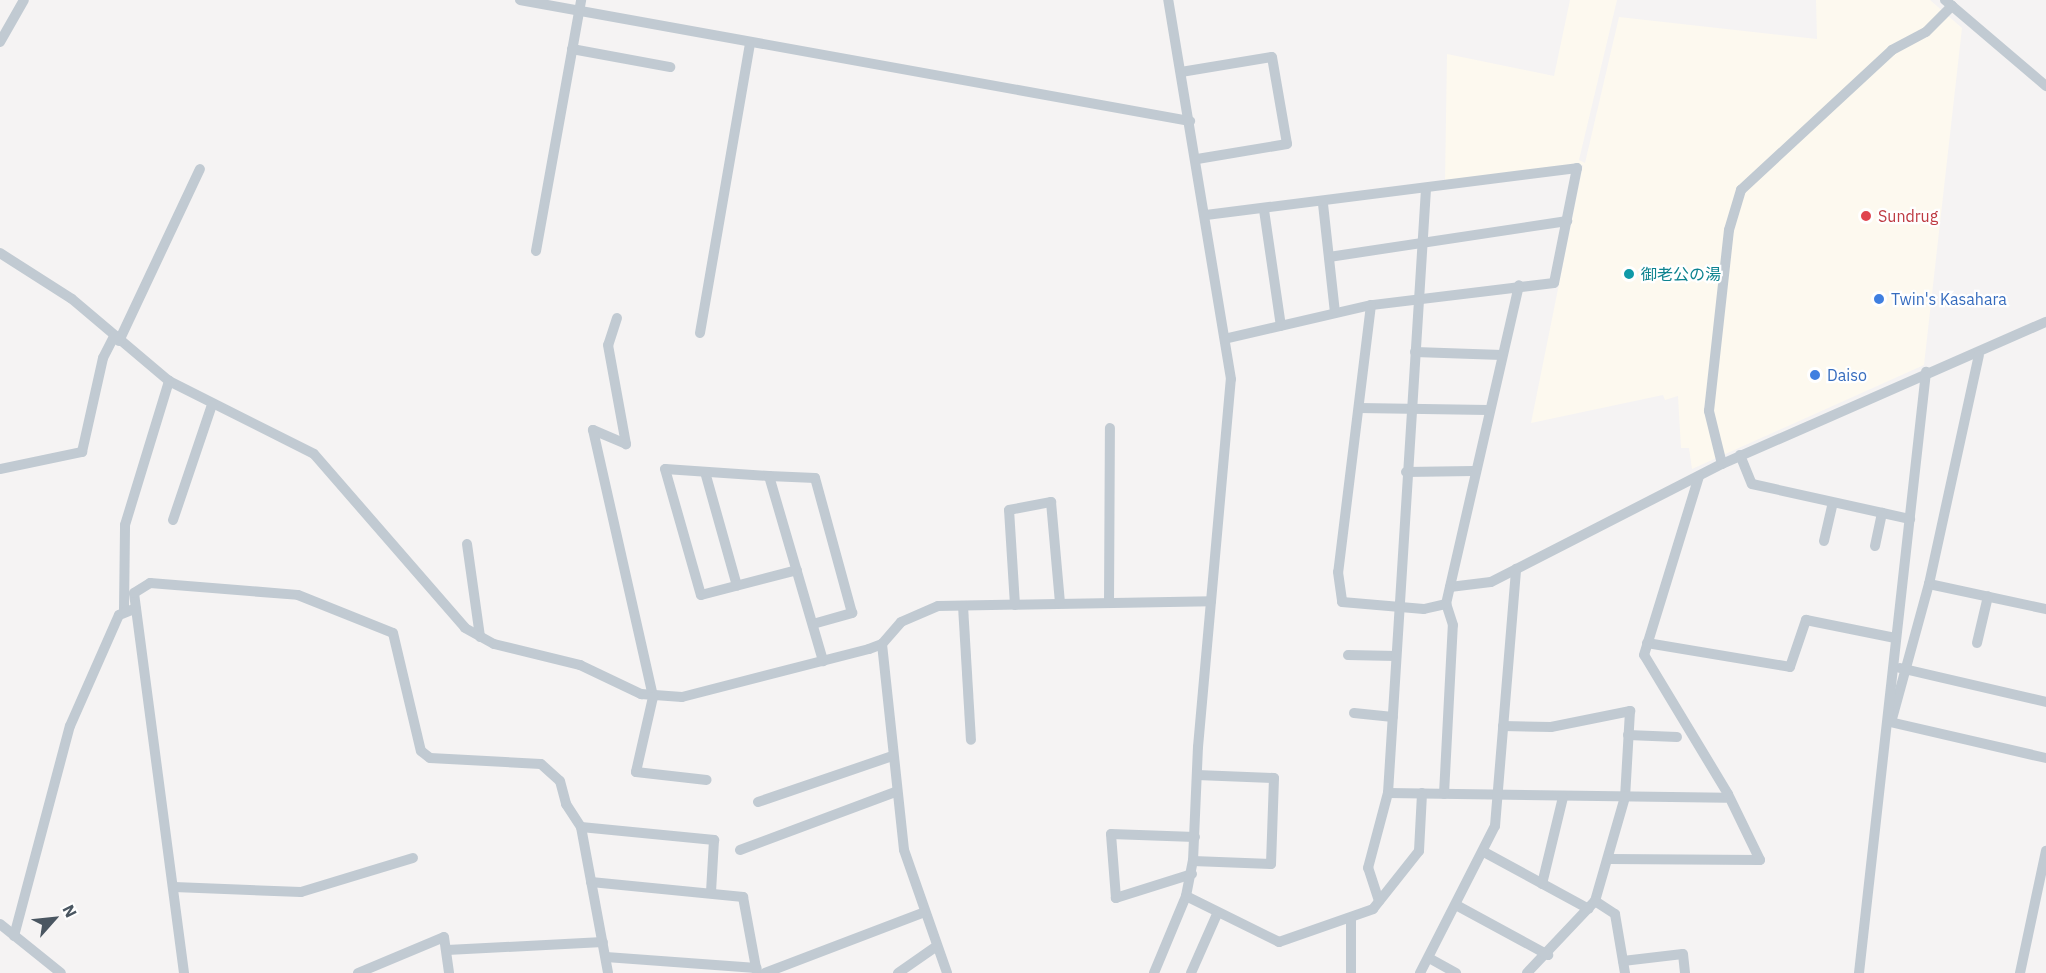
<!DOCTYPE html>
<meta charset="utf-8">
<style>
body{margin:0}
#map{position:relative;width:2046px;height:973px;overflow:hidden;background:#f5f3f3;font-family:"IBM Plex Sans","Noto Sans JP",sans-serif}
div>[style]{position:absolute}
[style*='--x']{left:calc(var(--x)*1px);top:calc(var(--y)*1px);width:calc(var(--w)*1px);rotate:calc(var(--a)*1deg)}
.commercial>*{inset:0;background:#fdf9ef}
.minor>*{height:10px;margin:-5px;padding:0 5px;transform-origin:5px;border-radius:5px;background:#c1cad2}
.dots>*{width:16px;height:16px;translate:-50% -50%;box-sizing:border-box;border:3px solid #fff;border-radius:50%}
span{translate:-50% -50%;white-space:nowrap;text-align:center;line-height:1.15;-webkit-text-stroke:4.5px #fff;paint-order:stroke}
.health-label{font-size:16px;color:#be3a42}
.left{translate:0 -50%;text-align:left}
.culture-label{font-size:16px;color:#0d838f}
.shop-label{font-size:16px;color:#366cbe}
.north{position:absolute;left:24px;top:889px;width:60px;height:60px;-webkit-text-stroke:4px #fff;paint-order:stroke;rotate:63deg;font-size:16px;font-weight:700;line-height:24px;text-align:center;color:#4a5661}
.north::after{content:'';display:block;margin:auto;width:21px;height:27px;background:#4a5661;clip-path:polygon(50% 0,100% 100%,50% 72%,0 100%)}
</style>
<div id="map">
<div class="commercial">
<i style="clip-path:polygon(1570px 0,1617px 0,1579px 160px,1585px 163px,1619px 17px,1817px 39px,1816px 0,1930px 0,1962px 28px,1924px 365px,1692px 469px,1689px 448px,1681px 448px,1678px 396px,1665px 400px,1663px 395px,1531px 423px,1583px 165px,1445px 182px,1447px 54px,1554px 76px)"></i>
</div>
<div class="minor">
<i style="--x:520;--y:0;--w:681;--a:10.24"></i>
<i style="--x:1945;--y:0;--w:133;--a:40.4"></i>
<i style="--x:0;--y:42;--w:48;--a:-60.3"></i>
<i style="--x:572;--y:49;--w:100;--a:10.4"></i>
<i style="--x:1181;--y:72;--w:92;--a:-9.4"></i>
<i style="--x:1272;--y:57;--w:88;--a:80.2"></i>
<i style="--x:1287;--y:144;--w:91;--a:170.5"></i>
<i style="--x:1323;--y:204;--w:109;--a:83.7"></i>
<i style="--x:1264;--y:210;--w:117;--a:81.7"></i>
<i style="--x:1206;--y:215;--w:374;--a:-7.2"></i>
<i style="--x:1577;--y:168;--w:117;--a:101.3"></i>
<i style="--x:1554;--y:283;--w:184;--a:173.1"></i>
<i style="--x:1371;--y:305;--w:147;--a:167"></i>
<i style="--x:536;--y:251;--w:255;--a:-79.8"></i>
<i style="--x:0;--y:253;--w:85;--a:32.6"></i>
<i style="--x:72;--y:299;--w:127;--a:40.2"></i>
<i style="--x:169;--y:381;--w:162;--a:26.7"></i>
<i style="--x:314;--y:454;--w:230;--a:49"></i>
<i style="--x:465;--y:628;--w:33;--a:29"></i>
<i style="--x:494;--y:644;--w:89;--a:13.7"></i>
<i style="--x:580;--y:665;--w:68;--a:25.4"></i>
<i style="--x:641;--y:694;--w:41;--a:4.2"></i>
<i style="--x:682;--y:697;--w:193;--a:-14.4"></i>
<i style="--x:869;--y:649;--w:14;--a:-21"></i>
<i style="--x:882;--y:644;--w:29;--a:-49"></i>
<i style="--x:901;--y:622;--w:40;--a:-23.4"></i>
<i style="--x:938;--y:606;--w:273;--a:-1"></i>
<i style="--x:1329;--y:257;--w:241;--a:-8.6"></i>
<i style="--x:1371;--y:305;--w:269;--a:97"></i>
<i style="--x:1338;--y:572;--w:30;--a:82"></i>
<i style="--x:1342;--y:602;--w:82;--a:4.9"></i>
<i style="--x:1424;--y:609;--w:23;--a:-13"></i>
<i style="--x:617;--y:318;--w:28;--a:108"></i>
<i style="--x:608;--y:345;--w:101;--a:79.7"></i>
<i style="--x:626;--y:444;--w:36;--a:-157"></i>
<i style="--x:593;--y:430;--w:274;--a:77.3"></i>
<i style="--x:653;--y:697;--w:77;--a:102.8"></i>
<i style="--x:636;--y:772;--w:71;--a:6.4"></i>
<i style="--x:700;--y:333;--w:294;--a:-80.2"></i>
<i style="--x:119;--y:341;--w:190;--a:-64.8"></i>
<i style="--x:1415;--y:352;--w:87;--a:2"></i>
<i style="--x:1359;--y:408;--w:129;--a:0.9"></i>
<i style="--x:1740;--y:455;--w:31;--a:68"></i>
<i style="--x:1752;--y:484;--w:162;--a:12.5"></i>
<i style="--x:1722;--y:464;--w:55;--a:-103.8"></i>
<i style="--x:1709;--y:411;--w:182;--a:-83.7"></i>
<i style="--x:1729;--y:230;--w:42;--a:-73.3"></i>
<i style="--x:1741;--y:190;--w:206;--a:-42.8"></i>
<i style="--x:1892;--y:50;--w:38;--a:-28"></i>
<i style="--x:1926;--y:32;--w:37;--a:-45"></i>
<i style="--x:0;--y:469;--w:84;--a:-11.7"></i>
<i style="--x:82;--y:452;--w:96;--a:-77.4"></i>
<i style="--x:103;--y:358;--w:25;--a:-63"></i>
<i style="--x:705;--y:472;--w:118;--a:74.3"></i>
<i style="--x:1406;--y:472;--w:67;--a:-0.9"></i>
<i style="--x:769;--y:476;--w:104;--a:-176.1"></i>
<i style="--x:665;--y:469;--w:131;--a:74.1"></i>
<i style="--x:701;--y:595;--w:99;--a:-14.6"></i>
<i style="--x:173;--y:520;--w:121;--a:-71.3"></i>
<i style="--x:1824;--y:541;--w:39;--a:-77"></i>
<i style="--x:467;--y:544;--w:94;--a:82"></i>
<i style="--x:1875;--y:546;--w:34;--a:-78"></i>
<i style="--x:1929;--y:584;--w:120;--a:12.1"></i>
<i style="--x:1450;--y:587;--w:41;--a:-7"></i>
<i style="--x:1491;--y:582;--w:259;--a:-27.1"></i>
<i style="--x:1722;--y:464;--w:354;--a:-23.7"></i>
<i style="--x:1109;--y:603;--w:175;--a:-89.7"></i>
<i style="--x:1015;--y:605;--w:95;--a:-93.6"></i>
<i style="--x:1009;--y:510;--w:43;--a:-10.8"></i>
<i style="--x:1051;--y:502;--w:101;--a:84.9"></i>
<i style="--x:963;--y:606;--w:134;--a:86.6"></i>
<i style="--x:124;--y:610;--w:85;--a:-89.3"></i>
<i style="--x:125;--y:525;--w:151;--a:-73"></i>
<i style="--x:813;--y:624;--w:41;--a:-15.8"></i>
<i style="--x:852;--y:613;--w:140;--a:-105.3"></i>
<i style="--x:815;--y:478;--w:46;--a:-177.5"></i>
<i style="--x:769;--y:476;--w:193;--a:73.7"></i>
<i style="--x:1647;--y:643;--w:145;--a:9.5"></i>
<i style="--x:1790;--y:667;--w:50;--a:-71.2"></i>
<i style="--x:1806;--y:620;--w:91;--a:11.4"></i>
<i style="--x:1977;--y:643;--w:48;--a:-76.8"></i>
<i style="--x:882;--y:644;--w:207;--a:83.9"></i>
<i style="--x:904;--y:850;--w:130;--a:70.7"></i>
<i style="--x:1348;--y:655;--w:48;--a:1.2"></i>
<i style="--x:1900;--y:668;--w:150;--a:13.1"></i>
<i style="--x:1354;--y:713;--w:39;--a:6"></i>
<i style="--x:1892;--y:719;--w:140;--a:-74.7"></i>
<i style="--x:1929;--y:584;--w:234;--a:-77.7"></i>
<i style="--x:1890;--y:722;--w:160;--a:13"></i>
<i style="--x:1503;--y:726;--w:48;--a:1.2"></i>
<i style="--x:1551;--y:727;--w:81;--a:-11.4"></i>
<i style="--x:1630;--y:711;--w:86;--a:93.3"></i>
<i style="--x:1625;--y:797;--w:108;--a:106.1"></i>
<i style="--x:1595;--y:901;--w:99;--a:133.4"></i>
<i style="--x:1628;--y:735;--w:49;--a:2.3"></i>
<i style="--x:1388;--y:793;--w:338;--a:0.8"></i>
<i style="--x:1444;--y:794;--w:169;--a:-87"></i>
<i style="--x:1453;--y:625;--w:22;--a:-108"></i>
<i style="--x:1446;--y:604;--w:327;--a:-77.1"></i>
<i style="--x:758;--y:802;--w:142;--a:-18.9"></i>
<i style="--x:581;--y:827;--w:134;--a:5.6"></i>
<i style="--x:714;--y:840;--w:52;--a:93.3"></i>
<i style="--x:740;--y:850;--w:165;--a:-20.5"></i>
<i style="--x:1484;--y:852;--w:119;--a:28.5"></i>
<i style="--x:1609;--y:859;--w:151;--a:0.4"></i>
<i style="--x:1760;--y:860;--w:73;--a:-115.9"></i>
<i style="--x:1728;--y:794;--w:162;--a:-121.1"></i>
<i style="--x:1644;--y:655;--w:187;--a:-72.9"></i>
<i style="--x:1193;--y:861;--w:78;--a:2.2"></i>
<i style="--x:1271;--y:864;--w:86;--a:-88"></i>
<i style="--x:1274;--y:778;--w:77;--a:-177.8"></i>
<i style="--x:1192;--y:874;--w:80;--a:162.5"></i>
<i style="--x:1116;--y:898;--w:64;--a:-94.5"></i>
<i style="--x:1111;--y:834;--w:84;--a:2"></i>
<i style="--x:591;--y:882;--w:153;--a:5.6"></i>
<i style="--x:743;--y:897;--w:77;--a:79.6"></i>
<i style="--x:1542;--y:884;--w:89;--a:-76.4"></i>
<i style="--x:174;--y:887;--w:127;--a:2.3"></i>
<i style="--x:301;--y:892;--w:117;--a:-16.9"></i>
<i style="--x:1186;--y:896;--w:104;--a:26.3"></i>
<i style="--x:1279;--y:942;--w:100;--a:-19.3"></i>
<i style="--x:1373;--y:909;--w:74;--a:-51.6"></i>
<i style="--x:1419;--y:851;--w:58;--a:-87"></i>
<i style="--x:1379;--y:901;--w:35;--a:-108"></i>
<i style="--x:1368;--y:868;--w:78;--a:-75.1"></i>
<i style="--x:1388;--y:793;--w:605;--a:-86.4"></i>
<i style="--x:1595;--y:901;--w:24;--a:33"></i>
<i style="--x:1615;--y:914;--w:60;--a:80.4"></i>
<i style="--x:1456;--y:905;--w:105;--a:28.5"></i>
<i style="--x:1351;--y:918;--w:55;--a:90"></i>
<i style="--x:0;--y:924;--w:78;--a:38.8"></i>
<i style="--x:14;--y:936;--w:217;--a:-75.1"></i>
<i style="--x:70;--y:726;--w:121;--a:-66.2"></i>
<i style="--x:119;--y:615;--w:18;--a:-22"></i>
<i style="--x:447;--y:950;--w:156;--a:-2.9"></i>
<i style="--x:606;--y:957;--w:151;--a:4.2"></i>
<i style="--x:1429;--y:958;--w:31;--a:29"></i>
<i style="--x:1623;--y:961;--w:60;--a:-6.7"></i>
<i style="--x:1683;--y:954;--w:19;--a:84"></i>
<i style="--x:184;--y:973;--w:383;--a:-97.5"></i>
<i style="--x:134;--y:593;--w:19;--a:-32"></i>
<i style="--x:150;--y:583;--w:148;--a:4.6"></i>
<i style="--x:298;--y:595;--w:102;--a:21.8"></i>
<i style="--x:393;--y:633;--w:121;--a:76.7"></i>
<i style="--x:421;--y:751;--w:11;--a:38"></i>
<i style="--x:430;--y:758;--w:111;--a:3.1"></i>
<i style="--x:541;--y:764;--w:25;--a:42"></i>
<i style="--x:560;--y:781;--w:24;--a:75"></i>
<i style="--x:566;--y:804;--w:27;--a:57"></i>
<i style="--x:581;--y:827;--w:148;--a:79.5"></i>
<i style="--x:358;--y:973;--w:93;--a:-22.7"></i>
<i style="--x:444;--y:937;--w:36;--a:82"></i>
<i style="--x:765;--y:973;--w:168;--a:-20.9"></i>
<i style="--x:898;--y:973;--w:44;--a:-34.8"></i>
<i style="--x:1154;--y:973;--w:83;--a:-67.4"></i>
<i style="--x:1186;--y:896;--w:36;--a:-79"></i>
<i style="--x:1193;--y:861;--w:114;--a:-87.5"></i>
<i style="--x:1198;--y:747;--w:369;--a:-84.9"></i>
<i style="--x:1231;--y:379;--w:384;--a:-99.4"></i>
<i style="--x:1191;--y:973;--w:64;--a:-66.2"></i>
<i style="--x:1420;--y:973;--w:165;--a:-63"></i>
<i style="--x:1495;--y:826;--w:258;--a:-85.3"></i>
<i style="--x:1859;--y:973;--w:605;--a:-83.64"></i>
<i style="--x:2020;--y:973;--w:125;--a:-78"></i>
</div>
<div class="dots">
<i style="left:1866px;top:216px;background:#e0444e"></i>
<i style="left:1629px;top:274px;background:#0f9aa8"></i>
<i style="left:1879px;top:299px;background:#3f7fe0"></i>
<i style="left:1815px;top:375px;background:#3f7fe0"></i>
</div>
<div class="health-label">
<span class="left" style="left:1878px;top:216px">Sundrug</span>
</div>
<div class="culture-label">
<span class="left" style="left:1641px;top:274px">御老公の湯</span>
</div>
<div class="shop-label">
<span class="left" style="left:1891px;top:299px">Twin's Kasahara</span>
<span class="left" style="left:1827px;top:375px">Daiso</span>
</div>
<div class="north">N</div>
</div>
